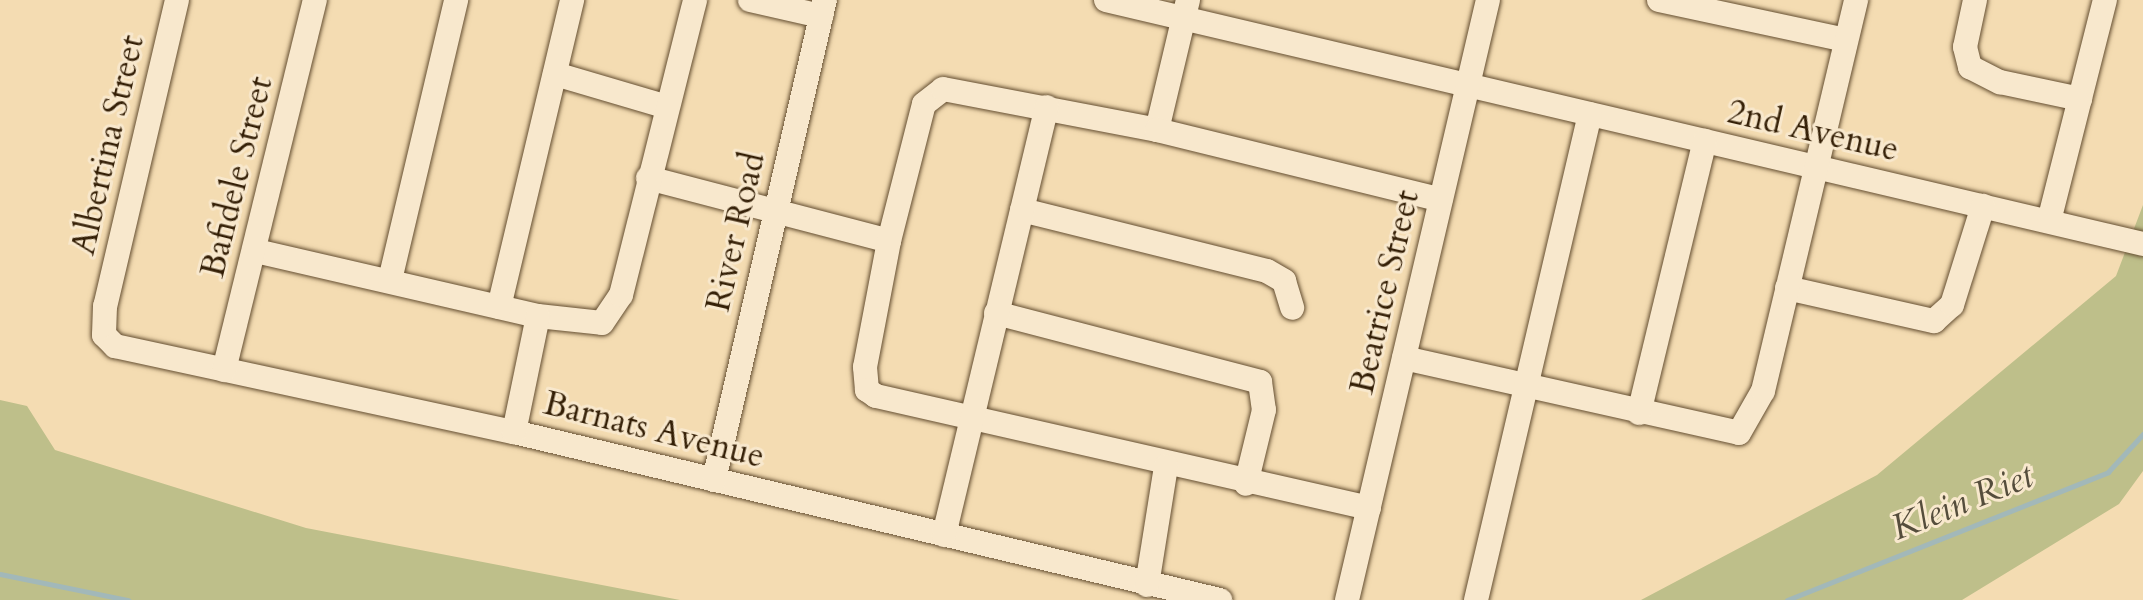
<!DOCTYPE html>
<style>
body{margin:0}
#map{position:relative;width:2143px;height:600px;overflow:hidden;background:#f4dcb2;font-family:Cardo,serif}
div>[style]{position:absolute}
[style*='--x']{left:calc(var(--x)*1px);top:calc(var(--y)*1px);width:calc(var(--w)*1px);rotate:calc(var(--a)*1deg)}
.green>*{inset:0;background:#bebf8a}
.stream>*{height:5px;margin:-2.5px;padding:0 2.5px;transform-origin:2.5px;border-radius:2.5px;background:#a2b8b9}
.roads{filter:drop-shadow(0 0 2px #644e31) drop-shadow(0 0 2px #644e31)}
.minor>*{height:24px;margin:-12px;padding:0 12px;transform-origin:12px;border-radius:12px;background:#f8e8cd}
span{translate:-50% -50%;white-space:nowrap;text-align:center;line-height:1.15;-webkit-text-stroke:6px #f8e8cd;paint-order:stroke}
.street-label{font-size:34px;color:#341f06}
.water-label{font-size:36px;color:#554d3c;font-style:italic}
</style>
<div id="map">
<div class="green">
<i style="clip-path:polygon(2143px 205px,2143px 471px,2119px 504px,1962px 600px,1641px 600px,1877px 475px,2116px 276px)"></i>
<i style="clip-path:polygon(0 400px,27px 406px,55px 450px,306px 528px,680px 600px,0 600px)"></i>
</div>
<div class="stream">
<i style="--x:0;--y:574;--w:131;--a:11.5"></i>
<i style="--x:1787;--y:600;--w:346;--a:-21.7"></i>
<i style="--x:2108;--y:472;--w:52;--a:-47.4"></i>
</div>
<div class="roads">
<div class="minor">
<i style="--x:177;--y:0;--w:314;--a:103.2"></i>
<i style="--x:105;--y:306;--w:29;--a:92"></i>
<i style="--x:104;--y:335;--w:16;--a:45"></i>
<i style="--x:115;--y:346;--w:408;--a:12.2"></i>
<i style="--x:514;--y:432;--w:726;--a:13.39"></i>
<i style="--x:750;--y:0;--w:73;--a:12.7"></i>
<i style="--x:1106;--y:0;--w:1065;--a:13.24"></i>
<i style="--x:1659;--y:0;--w:191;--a:12.1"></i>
<i style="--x:1975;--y:0;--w:48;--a:102"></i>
<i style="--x:1965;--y:47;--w:21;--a:76"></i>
<i style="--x:1970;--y:67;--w:34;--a:27"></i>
<i style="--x:2000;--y:82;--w:82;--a:12"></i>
<i style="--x:555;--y:74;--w:114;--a:16.4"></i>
<i style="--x:1157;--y:130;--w:134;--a:-76.6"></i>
<i style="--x:648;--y:178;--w:249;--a:14.6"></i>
<i style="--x:1022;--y:210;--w:252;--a:14"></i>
<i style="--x:1267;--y:271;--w:20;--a:30"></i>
<i style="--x:1284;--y:281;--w:28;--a:73"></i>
<i style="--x:2049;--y:221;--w:228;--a:-75.8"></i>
<i style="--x:256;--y:251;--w:289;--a:13"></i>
<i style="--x:538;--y:316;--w:64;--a:6.2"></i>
<i style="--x:602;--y:323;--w:34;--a:-56"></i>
<i style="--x:621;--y:295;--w:304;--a:-75.9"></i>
<i style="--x:390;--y:280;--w:288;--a:-76.7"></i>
<i style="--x:1787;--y:288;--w:151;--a:12.7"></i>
<i style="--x:1934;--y:321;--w:24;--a:-42"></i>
<i style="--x:1952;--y:305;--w:104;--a:-72.6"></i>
<i style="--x:499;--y:307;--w:316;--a:-76.6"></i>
<i style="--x:996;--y:313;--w:273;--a:14.6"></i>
<i style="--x:1260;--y:382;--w:28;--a:82"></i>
<i style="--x:1264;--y:410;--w:76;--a:103.7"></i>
<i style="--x:1404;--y:358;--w:343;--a:12.6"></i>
<i style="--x:1739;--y:433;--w:48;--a:-60.3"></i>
<i style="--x:1763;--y:391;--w:402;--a:-76.6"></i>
<i style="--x:224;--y:370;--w:381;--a:-76.2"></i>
<i style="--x:1639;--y:413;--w:280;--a:-76.4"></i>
<i style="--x:514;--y:432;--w:118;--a:-78.3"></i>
<i style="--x:714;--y:480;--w:493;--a:-77"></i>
<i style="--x:1369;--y:508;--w:506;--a:-167.2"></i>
<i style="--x:876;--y:396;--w:11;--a:-146"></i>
<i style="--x:867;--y:390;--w:23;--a:-95"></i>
<i style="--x:865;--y:367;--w:128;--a:-79.2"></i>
<i style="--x:889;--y:241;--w:141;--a:-75.7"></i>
<i style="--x:924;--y:104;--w:24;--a:-38"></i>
<i style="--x:943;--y:89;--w:218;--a:10.8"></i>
<i style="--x:1157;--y:130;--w:292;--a:13.8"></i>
<i style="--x:944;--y:535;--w:440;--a:-76.5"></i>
<i style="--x:1147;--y:585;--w:120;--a:-80.9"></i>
<i style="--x:1347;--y:600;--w:616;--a:-76.78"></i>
<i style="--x:1476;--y:600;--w:499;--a:-76.8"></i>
</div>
</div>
<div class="street-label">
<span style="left:1813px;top:131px;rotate:13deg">2nd Avenue</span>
<span style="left:108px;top:145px;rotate:-77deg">Albertina Street</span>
<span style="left:237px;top:177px;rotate:-76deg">Bafidele Street</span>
<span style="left:736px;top:232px;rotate:-77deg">River Road</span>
<span style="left:1385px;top:292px;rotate:-77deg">Beatrice Street</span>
<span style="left:654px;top:430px;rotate:14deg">Barnats Avenue</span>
</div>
<div class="water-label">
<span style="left:1962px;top:502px;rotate:-22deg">Klein Riet</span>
</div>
</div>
